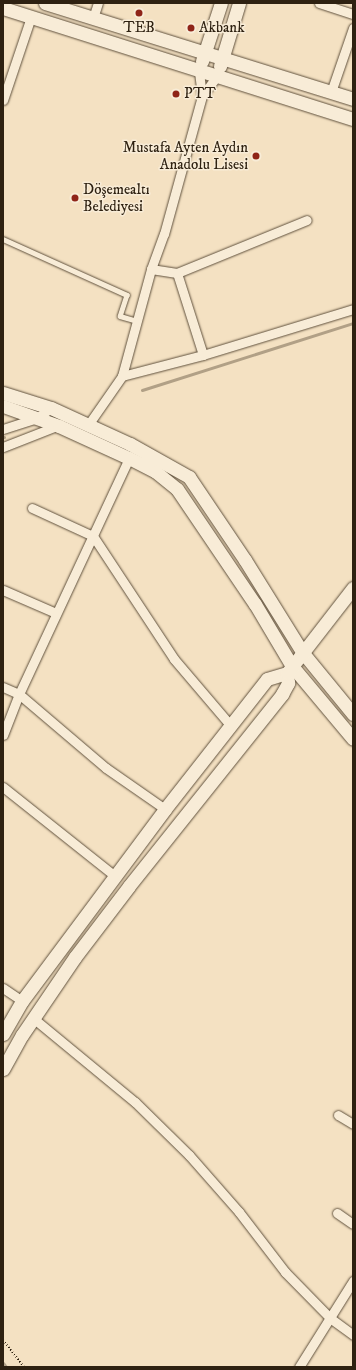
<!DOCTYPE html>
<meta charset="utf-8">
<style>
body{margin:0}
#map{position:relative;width:356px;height:1370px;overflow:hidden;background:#f4e1c2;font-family:"IM FELL DW Pica",serif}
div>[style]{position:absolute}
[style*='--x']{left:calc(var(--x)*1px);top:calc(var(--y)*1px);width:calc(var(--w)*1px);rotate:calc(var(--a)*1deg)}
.stream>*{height:3px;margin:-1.5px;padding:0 1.5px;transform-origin:1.5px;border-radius:1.5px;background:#b1a086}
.path>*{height:2px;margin-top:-1px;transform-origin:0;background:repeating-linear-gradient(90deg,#2e2111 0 1px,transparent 0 3px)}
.roads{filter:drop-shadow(0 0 1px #60513d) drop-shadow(0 0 1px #60513d)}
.lane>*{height:4.5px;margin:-2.25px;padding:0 2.25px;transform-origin:2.25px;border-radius:2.25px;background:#f8ecd7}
.street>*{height:9px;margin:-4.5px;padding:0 4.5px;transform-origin:4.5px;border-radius:4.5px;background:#f8ecd7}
.secondary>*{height:13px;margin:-6.5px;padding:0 6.5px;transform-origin:6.5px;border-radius:6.5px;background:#f8ecd7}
.dots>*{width:11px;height:11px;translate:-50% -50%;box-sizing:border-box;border:2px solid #f8ecd7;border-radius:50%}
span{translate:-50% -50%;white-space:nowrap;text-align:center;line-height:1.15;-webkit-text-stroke:3px #f8ecd7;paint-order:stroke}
.poi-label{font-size:15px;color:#2e2111}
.left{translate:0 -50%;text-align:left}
.right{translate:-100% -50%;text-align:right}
.frame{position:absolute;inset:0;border:4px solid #2e2111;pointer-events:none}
</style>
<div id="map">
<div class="stream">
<i style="--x:142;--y:390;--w:221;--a:-17.6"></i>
<i style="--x:3;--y:437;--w:1;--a:0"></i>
<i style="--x:3;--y:1363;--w:5;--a:53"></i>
</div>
<div class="path">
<i style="--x:3;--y:1340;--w:34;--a:52"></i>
</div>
<div class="roads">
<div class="lane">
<i style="--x:3;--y:239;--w:136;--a:24.3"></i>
<i style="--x:127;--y:295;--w:22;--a:108"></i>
<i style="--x:120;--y:316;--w:18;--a:16"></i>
</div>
<div class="street">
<i style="--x:319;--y:3;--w:36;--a:18"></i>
<i style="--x:93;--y:18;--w:16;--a:-72"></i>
<i style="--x:331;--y:92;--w:68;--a:-71"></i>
<i style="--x:202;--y:96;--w:25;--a:-53"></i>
<i style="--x:3;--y:100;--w:88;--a:-71.4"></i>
<i style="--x:151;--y:269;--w:26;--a:9"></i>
<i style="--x:177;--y:273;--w:86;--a:72.4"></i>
<i style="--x:177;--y:273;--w:140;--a:-22.2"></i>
<i style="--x:122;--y:376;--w:111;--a:-74.8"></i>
<i style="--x:151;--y:269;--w:37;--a:-70"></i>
<i style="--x:164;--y:234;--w:143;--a:-74.6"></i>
<i style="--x:202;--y:96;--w:26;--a:-97"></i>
<i style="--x:88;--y:425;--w:60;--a:-55.2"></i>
<i style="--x:122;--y:376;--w:84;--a:-14.5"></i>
<i style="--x:203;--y:355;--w:157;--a:-17"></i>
<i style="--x:3;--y:429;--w:36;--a:-18"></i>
<i style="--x:37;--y:418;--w:17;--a:-36"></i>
<i style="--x:3;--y:447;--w:60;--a:-21.4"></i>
<i style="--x:32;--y:508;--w:67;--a:24.7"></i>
<i style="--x:93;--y:536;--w:147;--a:56.6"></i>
<i style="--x:174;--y:659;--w:88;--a:49.6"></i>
<i style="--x:3;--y:590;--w:58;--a:23.5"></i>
<i style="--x:3;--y:687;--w:17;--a:24"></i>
<i style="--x:19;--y:694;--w:114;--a:40.4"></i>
<i style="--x:106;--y:768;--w:72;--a:34.8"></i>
<i style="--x:3;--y:735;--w:44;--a:-68.7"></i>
<i style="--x:19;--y:694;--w:260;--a:-65"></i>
<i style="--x:3;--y:787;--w:143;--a:38.5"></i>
<i style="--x:3;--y:988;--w:23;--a:34"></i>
<i style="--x:33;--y:1018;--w:132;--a:39.5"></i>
<i style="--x:135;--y:1102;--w:76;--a:44.5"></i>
<i style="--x:189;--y:1155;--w:76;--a:48.7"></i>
<i style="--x:239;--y:1212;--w:76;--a:52.5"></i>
<i style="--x:285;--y:1272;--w:64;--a:45.6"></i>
<i style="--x:330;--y:1318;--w:29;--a:36"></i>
<i style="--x:338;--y:1115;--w:17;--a:31"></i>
<i style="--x:337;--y:1213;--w:19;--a:35"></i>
<i style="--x:299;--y:1367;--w:102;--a:-57.9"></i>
</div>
<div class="secondary">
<i style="--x:45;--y:3;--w:323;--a:17.3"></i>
<i style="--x:3;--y:8;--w:367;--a:17.6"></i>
<i style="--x:202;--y:61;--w:61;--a:-71.9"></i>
<i style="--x:220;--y:66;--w:66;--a:-73.2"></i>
<i style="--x:3;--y:393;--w:50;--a:17.4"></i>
<i style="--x:51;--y:408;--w:87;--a:24.5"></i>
<i style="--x:130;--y:444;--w:68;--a:29.2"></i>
<i style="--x:189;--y:477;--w:100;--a:56"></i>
<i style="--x:245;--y:560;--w:110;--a:58.1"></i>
<i style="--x:303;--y:653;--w:79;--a:50.7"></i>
<i style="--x:3;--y:406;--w:59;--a:19.7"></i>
<i style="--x:59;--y:426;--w:77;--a:24.6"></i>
<i style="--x:129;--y:458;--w:30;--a:27"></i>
<i style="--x:156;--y:472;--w:27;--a:39"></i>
<i style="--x:177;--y:489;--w:139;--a:55.9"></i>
<i style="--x:255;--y:604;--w:72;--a:59.2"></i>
<i style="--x:292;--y:666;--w:95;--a:50.1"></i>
<i style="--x:3;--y:1034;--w:38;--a:-60"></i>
<i style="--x:22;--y:1001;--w:239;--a:-53.3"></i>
<i style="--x:165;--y:809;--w:165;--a:-51.9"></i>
<i style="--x:267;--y:679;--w:21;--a:-17"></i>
<i style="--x:3;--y:1069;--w:39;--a:-61"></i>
<i style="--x:22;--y:1035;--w:94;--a:-55.8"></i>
<i style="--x:75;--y:957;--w:89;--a:-52.7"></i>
<i style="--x:129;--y:886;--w:246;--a:-51.4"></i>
<i style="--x:282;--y:694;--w:13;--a:-61"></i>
<i style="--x:288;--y:683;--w:10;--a:-96"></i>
<i style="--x:287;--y:673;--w:108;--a:-52.2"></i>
</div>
</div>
<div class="dots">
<i style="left:139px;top:13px;background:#8f2418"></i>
<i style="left:191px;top:28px;background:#8f2418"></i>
<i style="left:176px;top:94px;background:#8f2418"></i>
<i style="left:256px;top:156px;background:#8f2418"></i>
<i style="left:75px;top:198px;background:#8f2418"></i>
</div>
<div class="poi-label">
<span style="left:139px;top:28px">TEB</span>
<span class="left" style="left:199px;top:28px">Akbank</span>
<span class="left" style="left:184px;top:94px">PTT</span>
<span class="right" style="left:248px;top:156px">Mustafa Ayten Aydın<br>Anadolu Lisesi</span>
<span class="left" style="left:83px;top:198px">Döşemealtı<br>Belediyesi</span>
</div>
<div class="frame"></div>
</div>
